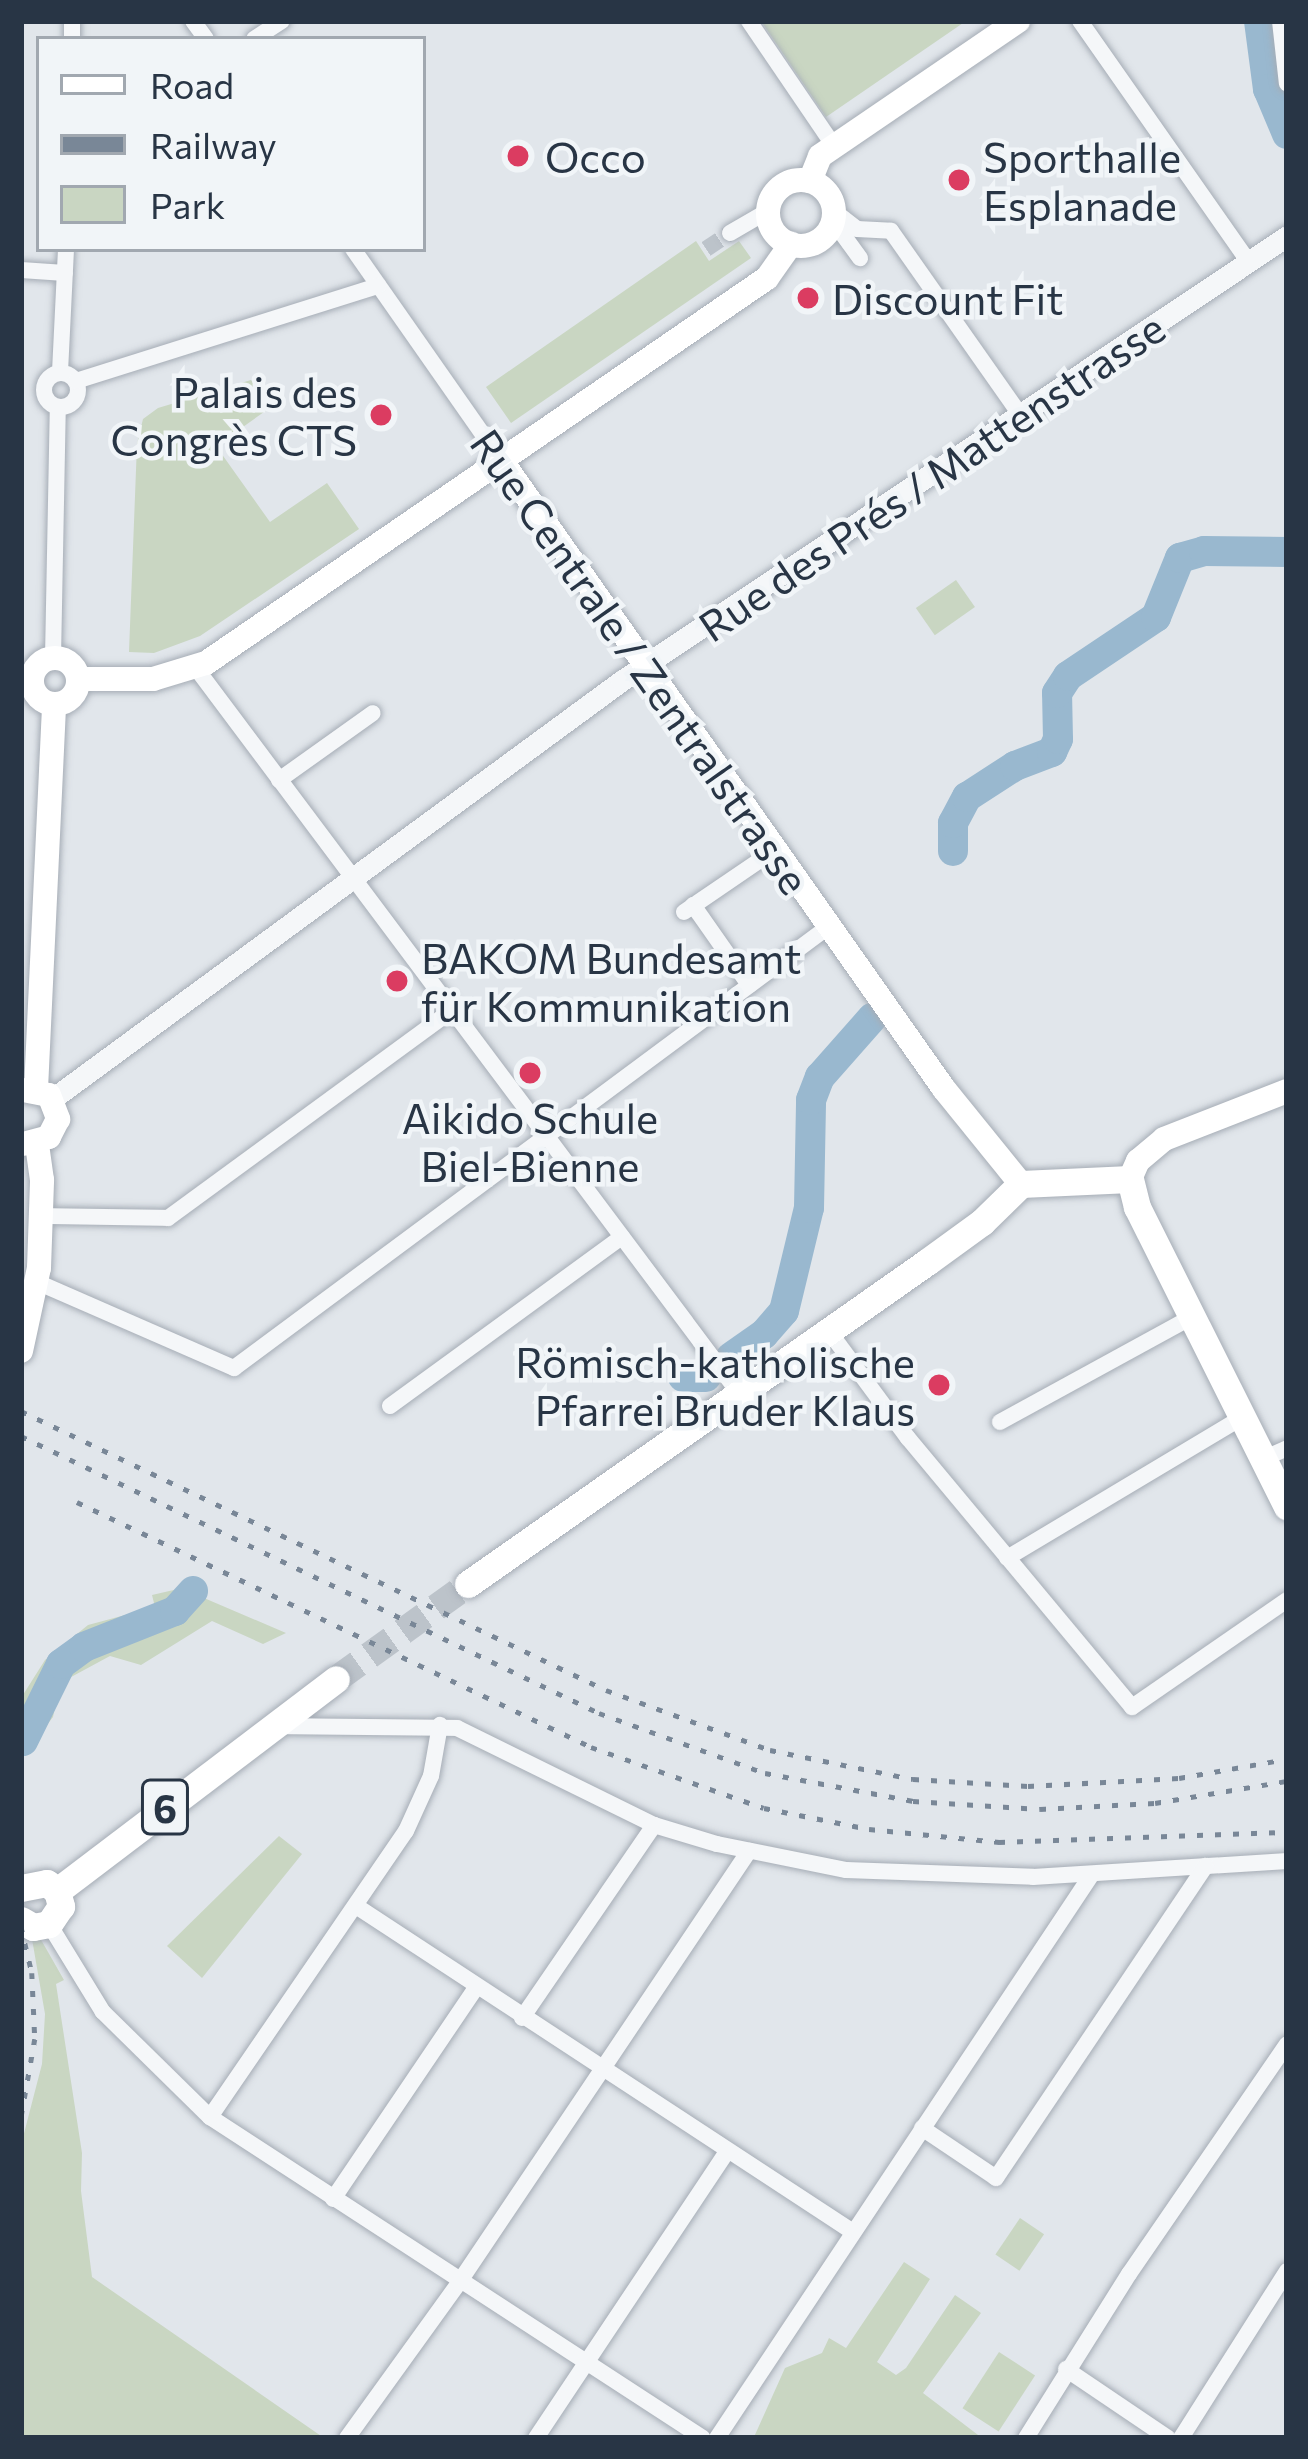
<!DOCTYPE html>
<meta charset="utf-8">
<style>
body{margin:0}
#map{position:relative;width:1308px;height:2459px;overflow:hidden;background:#e1e6eb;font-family:Commissioner,sans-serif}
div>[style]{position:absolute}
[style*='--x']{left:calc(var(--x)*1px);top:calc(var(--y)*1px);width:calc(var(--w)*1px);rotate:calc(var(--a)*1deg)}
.green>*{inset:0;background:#c9d6c2;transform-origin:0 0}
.river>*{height:30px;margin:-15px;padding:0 15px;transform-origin:15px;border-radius:15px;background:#99b8cf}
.minor-tunnel>*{height:16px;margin-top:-8px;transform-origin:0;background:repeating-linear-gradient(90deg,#bcc3ca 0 16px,transparent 0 24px)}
.primary-tunnel>*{height:27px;margin-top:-13.5px;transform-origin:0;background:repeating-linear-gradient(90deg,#bcc3ca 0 27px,transparent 0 41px)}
.roads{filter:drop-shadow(0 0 3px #a6adb6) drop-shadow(0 0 3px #a6adb6)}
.minor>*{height:16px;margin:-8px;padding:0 8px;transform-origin:8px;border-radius:8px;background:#f5f7f9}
.minor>.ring{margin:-8px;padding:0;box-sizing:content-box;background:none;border:16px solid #f5f7f9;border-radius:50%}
.tertiary>*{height:21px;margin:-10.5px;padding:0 10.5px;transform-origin:10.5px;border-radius:10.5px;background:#f5f7f9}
.secondary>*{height:24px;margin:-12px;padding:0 12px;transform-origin:12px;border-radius:12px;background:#fff}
.secondary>.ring{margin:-12px;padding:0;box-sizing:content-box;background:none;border:24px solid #fff;border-radius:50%}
.primary>*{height:27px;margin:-13.5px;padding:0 13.5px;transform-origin:13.5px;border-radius:13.5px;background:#fff}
.rail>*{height:4.5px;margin-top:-2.25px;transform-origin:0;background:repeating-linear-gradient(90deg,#798797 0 6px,transparent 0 18px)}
.dots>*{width:33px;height:33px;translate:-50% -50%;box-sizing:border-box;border:6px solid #f1f5f8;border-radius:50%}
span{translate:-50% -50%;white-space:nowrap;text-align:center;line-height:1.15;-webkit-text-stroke:9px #f1f5f8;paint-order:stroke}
.shield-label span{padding:3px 9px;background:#f1f5f8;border:3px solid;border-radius:9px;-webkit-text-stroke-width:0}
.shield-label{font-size:39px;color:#283545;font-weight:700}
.poi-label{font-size:42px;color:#283545}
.left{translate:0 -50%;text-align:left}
.right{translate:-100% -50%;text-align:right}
.street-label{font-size:42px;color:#283545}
.frame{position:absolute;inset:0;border:24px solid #283545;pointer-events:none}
.legend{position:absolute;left:36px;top:36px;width:390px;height:216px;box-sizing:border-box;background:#f1f5f8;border:3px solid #a1a8b0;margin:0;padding:15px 21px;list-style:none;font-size:36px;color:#283545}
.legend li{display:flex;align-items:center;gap:24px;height:60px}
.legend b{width:60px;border:3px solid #a1a8b0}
</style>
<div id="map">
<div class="green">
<i style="clip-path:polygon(761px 21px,966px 21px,826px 117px)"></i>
<i style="clip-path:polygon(696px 241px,709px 261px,739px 241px,751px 258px,511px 423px,486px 387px)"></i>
<i style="clip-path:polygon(251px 380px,271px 407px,216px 446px,270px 522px,327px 483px,359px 529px,200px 636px,154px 653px,129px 652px,137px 444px,143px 419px,158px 408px)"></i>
<i style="left:956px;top:580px;width:33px;height:49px;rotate:55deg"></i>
<i style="clip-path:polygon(178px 1589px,194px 1605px,204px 1598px,286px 1633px,263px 1644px,212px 1621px,141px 1665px,110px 1656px,60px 1683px,53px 1717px,23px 1756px,21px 1698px,45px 1660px,88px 1625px,155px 1607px,152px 1595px)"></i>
<i style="clip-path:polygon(279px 1836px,302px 1854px,202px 1978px,167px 1946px)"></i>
<i style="clip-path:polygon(40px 1938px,64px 1980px,56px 1984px,82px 2153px,81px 2191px,92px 2277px,324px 2438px,21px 2438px,21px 2145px,42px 2064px,45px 2014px,32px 1939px)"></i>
<i style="left:1020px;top:2218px;width:29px;height:44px;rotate:34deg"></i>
<i style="clip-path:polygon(904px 2262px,930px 2279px,877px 2362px,896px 2375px,906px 2368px,955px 2295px,981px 2313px,923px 2393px,982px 2438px,754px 2437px,785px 2368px,822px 2353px,829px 2338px,846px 2348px)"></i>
<i style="left:999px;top:2352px;width:43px;height:67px;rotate:33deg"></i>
</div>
<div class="river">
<i style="--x:1259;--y:21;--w:69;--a:82.5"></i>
<i style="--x:1268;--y:89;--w:49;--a:67.1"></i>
<i style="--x:953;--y:851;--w:28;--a:-90"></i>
<i style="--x:953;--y:823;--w:30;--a:-62"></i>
<i style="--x:967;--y:797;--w:57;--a:-32.9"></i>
<i style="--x:1015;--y:766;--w:40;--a:-21"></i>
<i style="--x:1052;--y:752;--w:14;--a:-65"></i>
<i style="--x:1058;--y:739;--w:46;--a:-91.2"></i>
<i style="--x:1057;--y:693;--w:20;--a:-57"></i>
<i style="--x:1068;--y:676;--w:106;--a:-33.8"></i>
<i style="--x:1156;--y:617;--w:64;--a:-67.9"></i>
<i style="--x:1180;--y:558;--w:25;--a:-16"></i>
<i style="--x:1204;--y:551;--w:83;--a:0.7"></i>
<i style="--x:731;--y:1357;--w:40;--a:-34.9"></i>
<i style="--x:764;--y:1334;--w:30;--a:-49"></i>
<i style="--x:784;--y:1311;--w:106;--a:-76.4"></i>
<i style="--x:809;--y:1208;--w:108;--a:-88.9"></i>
<i style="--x:811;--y:1100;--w:25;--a:-69"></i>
<i style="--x:820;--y:1077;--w:79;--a:-48.6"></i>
<i style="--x:683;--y:1377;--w:23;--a:0"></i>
<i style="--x:23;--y:1741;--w:86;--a:-63.7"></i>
<i style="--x:61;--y:1664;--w:29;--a:-36"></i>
<i style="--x:84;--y:1647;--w:98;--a:-21.6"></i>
<i style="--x:175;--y:1611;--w:27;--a:-48"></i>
</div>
<div class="minor-tunnel">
<i style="--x:706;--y:249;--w:29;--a:-34"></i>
</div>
<div class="primary-tunnel">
<i style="--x:336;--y:1679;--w:163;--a:-35.7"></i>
</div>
<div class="roads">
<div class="minor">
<i style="--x:193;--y:21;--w:22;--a:54"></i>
<i style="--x:749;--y:21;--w:151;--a:55.8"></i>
<i style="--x:1080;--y:21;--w:294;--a:55"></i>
<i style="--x:1280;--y:21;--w:63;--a:83.7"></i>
<i style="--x:72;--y:39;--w:18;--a:-90"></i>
<i style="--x:254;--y:39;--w:33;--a:-33"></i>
<i style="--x:834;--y:211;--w:29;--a:38"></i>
<i style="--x:857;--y:229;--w:34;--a:3"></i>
<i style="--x:891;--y:231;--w:226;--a:54.9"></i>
<i style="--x:833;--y:221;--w:46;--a:53.9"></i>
<i style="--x:730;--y:233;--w:44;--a:-30.1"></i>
<i style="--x:353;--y:249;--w:258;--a:55"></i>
<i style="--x:21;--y:270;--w:44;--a:3.9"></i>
<i style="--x:60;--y:372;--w:123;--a:-87.2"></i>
<i class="ring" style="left:44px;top:373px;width:18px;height:18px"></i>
<i style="--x:76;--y:381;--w:317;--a:-17.5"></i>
<i style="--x:53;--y:658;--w:251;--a:-88.9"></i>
<i style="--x:196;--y:668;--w:906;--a:53.17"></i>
<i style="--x:21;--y:679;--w:10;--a:0"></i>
<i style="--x:279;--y:780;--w:115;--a:-35.5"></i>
<i style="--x:693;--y:905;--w:98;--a:55"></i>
<i style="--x:684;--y:912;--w:110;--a:-34.3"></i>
<i style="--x:42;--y:1216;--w:126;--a:0.9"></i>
<i style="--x:168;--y:1218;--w:351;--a:-36.2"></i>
<i style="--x:37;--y:1282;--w:215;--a:23.6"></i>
<i style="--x:234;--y:1368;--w:740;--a:-36.59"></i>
<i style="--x:828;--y:1330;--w:134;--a:53.5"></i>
<i style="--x:908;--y:1438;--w:350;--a:50.2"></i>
<i style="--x:1132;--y:1707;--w:188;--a:-34.6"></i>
<i style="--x:390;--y:1406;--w:287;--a:-36.1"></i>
<i style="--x:1000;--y:1422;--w:221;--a:-28.7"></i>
<i style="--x:1265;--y:1458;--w:24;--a:-24"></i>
<i style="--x:1007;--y:1558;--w:276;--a:-30.9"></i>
<i style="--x:275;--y:1726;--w:182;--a:0.6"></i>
<i style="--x:457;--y:1728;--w:220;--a:26.2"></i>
<i style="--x:654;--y:1825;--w:66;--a:16.8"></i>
<i style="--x:717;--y:1844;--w:132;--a:11.4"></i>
<i style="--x:846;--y:1870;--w:187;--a:2.1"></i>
<i style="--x:1033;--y:1877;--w:255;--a:-3.6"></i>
<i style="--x:356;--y:1906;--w:594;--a:33.26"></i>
<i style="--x:49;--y:1924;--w:103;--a:58.5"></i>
<i style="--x:103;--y:2012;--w:150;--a:44.5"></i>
<i style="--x:210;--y:2117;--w:588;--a:33.07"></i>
<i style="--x:522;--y:2018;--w:234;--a:-55.6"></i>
<i style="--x:210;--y:2117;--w:347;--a:-55.6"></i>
<i style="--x:406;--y:1831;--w:60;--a:-65.6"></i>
<i style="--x:431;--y:1776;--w:52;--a:-80"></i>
<i style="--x:922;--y:2128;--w:89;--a:34"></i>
<i style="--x:996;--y:2178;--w:376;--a:-56.1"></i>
<i style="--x:333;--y:2199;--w:255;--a:-55.9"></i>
<i style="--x:1066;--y:2369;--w:123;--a:34.1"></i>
<i style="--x:347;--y:2438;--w:190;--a:-54.2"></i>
<i style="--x:458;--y:2284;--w:522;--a:-56.1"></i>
<i style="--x:536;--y:2438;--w:344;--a:-56.3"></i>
<i style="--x:717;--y:2438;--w:677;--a:-56.38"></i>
<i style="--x:1026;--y:2438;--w:194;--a:-57.9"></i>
<i style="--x:1129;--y:2274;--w:279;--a:-55.5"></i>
<i style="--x:1181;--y:2438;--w:198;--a:-57.6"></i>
</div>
<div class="tertiary">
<i style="--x:52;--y:1099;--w:706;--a:-36.3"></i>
<i style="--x:621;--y:681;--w:801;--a:-33.75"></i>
</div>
<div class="secondary">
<i class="ring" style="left:768px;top:180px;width:42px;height:42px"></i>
<i style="--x:810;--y:181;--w:27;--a:-68"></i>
<i style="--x:820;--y:156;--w:240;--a:-34.3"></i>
<i style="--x:501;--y:460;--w:769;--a:54.84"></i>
<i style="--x:944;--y:1089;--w:122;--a:51"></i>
<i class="ring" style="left:32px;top:658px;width:22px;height:22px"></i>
<i style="--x:79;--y:679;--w:74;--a:0"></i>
<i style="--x:153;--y:679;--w:55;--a:-16.8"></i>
<i style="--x:206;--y:663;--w:680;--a:-34.46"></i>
<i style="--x:767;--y:278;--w:42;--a:-54.8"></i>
<i style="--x:36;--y:1089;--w:385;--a:-87.3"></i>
<i style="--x:23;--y:1090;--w:26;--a:11"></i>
<i style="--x:49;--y:1095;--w:26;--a:69"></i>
<i style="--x:58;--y:1119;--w:20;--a:117"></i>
<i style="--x:49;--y:1137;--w:27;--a:165"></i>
<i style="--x:1130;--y:1179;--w:20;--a:-66"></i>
<i style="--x:1138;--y:1161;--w:34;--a:-40"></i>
<i style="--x:1164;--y:1139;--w:132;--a:-21.3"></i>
<i style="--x:21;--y:1351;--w:85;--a:-77.8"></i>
<i style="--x:39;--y:1268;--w:88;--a:-88"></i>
<i style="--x:42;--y:1180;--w:36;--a:-98"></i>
</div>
<div class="primary">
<i style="--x:468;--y:1584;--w:561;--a:-35.05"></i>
<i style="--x:927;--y:1262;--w:68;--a:-36"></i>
<i style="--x:982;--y:1222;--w:54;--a:-44.3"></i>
<i style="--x:1021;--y:1184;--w:109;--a:-2.6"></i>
<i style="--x:1130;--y:1179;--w:29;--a:76"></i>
<i style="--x:1137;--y:1207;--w:335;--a:63.4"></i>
<i style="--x:21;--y:1888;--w:26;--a:-11"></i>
<i style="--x:47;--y:1883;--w:13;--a:39"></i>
<i style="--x:57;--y:1891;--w:16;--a:75"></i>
<i style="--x:61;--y:1906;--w:22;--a:124"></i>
<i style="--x:49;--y:1924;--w:16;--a:169"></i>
<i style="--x:33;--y:1927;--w:14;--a:-150"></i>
<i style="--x:57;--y:1891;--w:350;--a:-37.2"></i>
</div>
</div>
<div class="rail">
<i style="--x:21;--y:1411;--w:648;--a:25.5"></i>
<i style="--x:606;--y:1690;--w:175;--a:20.1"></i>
<i style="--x:770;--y:1750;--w:146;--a:11.5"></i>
<i style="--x:913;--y:1779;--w:115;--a:3.5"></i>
<i style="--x:1028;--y:1786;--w:151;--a:-3"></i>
<i style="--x:1179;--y:1778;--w:110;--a:-10"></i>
<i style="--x:21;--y:1436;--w:641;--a:25.61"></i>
<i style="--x:599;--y:1713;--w:177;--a:19.9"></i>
<i style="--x:765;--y:1773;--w:151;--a:10.7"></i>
<i style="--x:913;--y:1801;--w:127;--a:3.6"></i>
<i style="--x:1040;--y:1809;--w:115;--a:-3"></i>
<i style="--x:1155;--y:1803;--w:134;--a:-9.5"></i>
<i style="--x:77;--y:1502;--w:569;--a:25.48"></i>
<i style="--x:591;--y:1747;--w:183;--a:19.4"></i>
<i style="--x:764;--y:1808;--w:107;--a:11.3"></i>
<i style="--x:869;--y:1829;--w:131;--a:5.7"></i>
<i style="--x:999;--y:1842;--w:288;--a:-2"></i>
<i style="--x:21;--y:1926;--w:48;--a:76.8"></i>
<i style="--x:32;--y:1973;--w:66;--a:87.4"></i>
<i style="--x:35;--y:2039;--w:80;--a:100"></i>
</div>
<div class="dots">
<i style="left:518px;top:156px;background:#db3c61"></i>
<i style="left:959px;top:180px;background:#db3c61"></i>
<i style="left:808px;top:298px;background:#db3c61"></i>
<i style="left:381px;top:415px;background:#db3c61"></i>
<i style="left:397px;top:981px;background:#db3c61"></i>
<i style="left:530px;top:1073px;background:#db3c61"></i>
<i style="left:939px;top:1385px;background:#db3c61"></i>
</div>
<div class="shield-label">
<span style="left:165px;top:1807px">6</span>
</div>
<div class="poi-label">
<span class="left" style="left:545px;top:156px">Occo</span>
<span class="left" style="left:983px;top:180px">Sporthalle<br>Esplanade</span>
<span class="left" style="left:832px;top:298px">Discount Fit</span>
<span class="right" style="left:357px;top:415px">Palais des<br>Congrès CTS</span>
<span class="left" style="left:421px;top:981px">BAKOM Bundesamt<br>für Kommunikation</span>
<span style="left:530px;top:1141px">Aikido Schule<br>Biel-Bienne</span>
<span class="right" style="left:915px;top:1385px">Römisch-katholische<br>Pfarrei Bruder Klaus</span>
</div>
<div class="street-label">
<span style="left:931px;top:476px;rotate:-34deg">Rue des Prés / Mattenstrasse</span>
<span style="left:641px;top:661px;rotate:55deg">Rue Centrale / Zentralstrasse</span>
</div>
<div class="frame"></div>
<ul class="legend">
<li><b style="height:15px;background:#fff"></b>Road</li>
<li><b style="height:15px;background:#798797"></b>Railway</li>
<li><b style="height:33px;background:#c9d6c2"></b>Park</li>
</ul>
</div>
